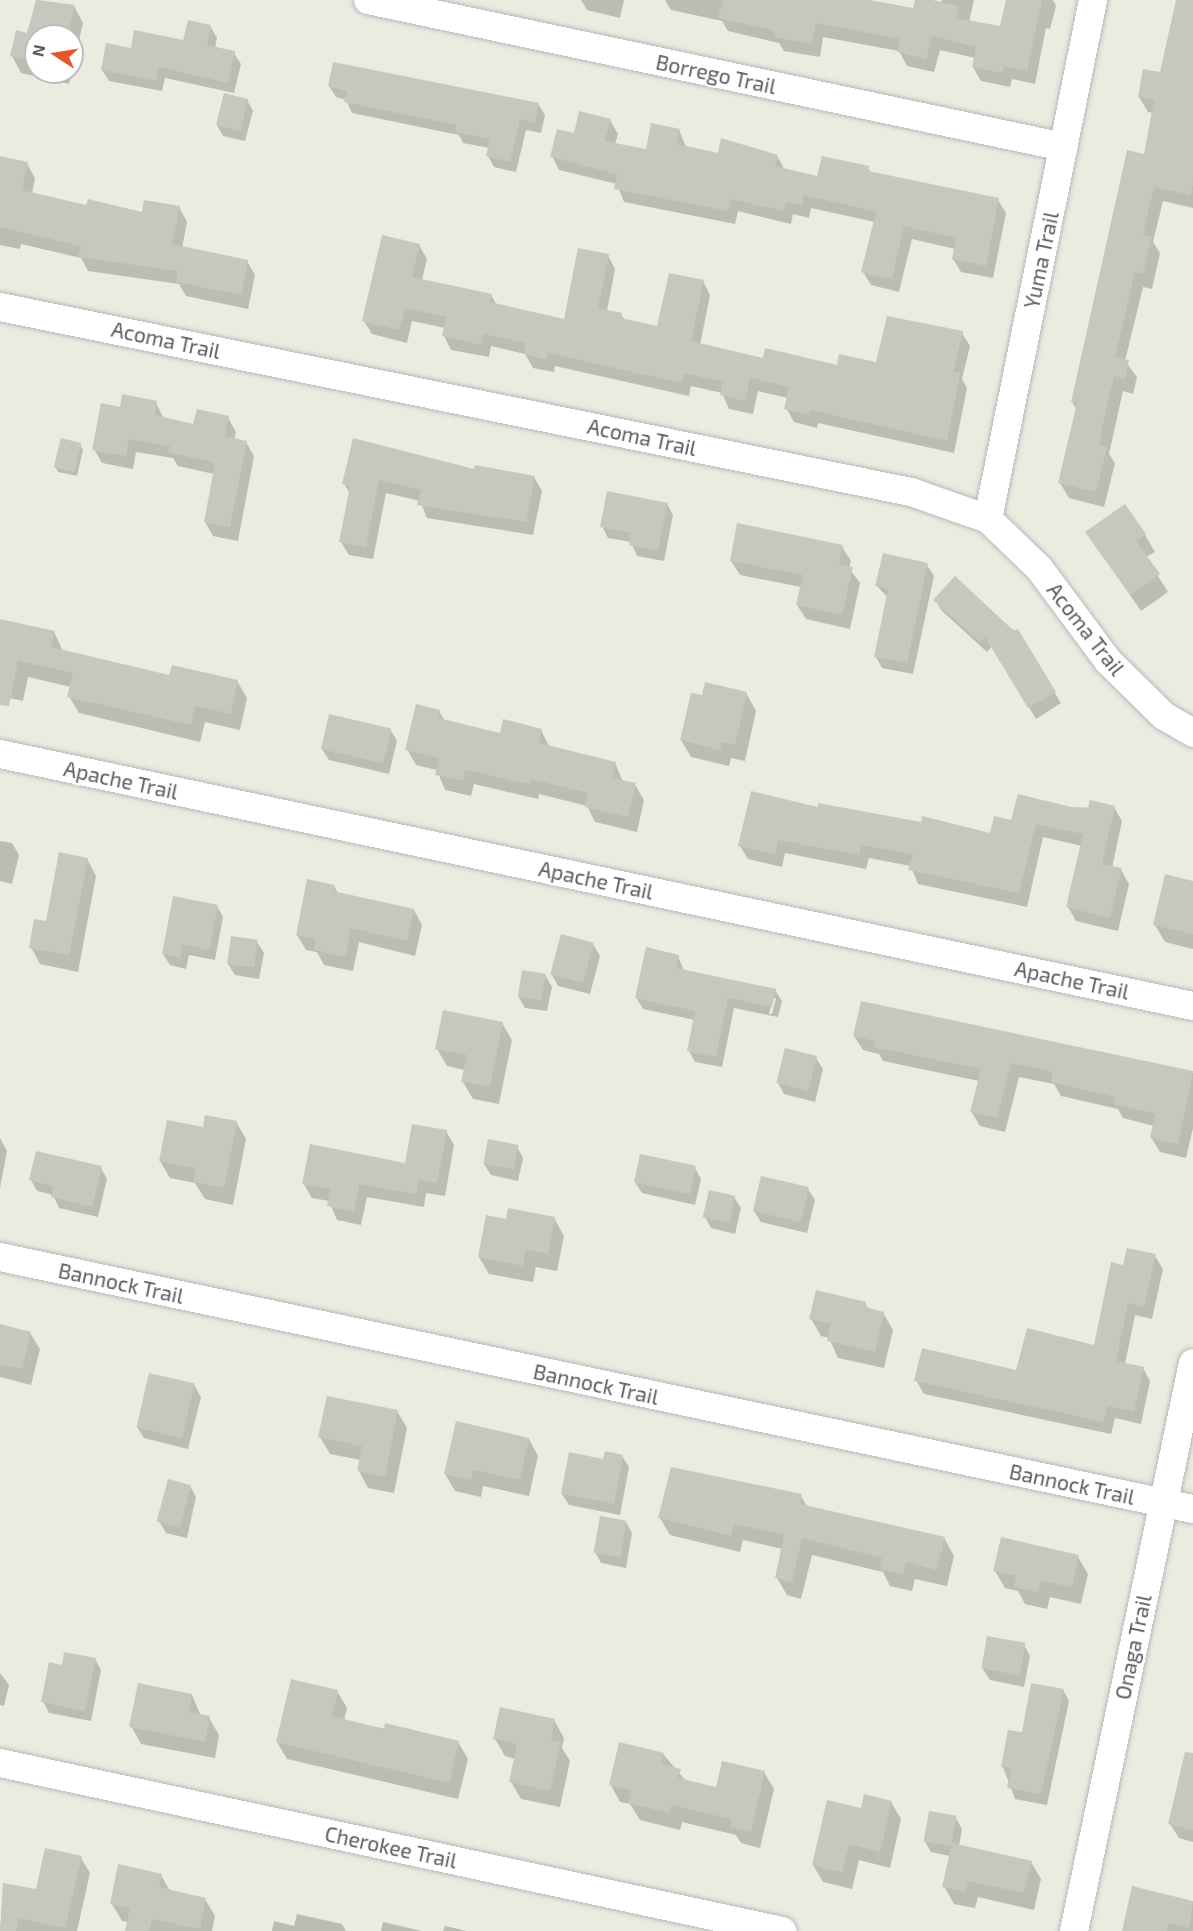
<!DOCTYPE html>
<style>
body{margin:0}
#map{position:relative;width:1193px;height:1931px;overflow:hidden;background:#ebebdf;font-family:"Exo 2",sans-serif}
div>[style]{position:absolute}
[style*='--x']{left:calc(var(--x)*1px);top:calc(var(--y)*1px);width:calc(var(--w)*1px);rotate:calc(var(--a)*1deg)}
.shadow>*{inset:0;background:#0003}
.building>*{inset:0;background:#c8c7bf;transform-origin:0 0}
.roads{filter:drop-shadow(0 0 2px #b7b9be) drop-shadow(0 0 2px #b7b9be)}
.minor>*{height:28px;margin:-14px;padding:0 14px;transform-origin:14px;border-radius:14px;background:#fff}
span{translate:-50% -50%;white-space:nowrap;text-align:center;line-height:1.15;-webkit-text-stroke:4.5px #fff;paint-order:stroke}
.street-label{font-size:21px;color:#585b60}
.north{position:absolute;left:24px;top:24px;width:60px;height:60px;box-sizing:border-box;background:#fff;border:2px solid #bcbdbf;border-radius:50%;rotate:282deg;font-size:16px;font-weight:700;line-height:24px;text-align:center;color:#585b60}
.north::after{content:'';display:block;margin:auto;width:21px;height:27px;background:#e6552b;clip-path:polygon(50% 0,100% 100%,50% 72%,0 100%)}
</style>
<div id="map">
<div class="shadow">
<i style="clip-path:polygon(37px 0,74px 6px,83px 23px,72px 71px,72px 36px,36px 36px,36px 72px,72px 72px,69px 84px,21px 73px,12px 56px,29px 35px)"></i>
<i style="clip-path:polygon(581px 0,624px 0,620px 18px,587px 10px)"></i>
<i style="clip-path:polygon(665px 0,861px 0,915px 10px,917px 0,941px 3px,942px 0,974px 0,969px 22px,1002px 28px,1008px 0,1053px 0,1056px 6px,1050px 29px,1046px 28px,1035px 84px,1012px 79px,1010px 87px,981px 81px,973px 67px,975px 58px,940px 50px,934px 72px,907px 66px,899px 51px,823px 37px,820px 57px,784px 51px,779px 43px,728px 31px,722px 21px,671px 10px)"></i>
<i style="clip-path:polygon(1177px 0,1193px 0,1193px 208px,1163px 201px,1153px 242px,1160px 253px,1152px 289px,1143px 287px,1125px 361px,1137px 377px,1133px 394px,1123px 391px,1109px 454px,1115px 463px,1104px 507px,1069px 498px,1060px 483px,1077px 410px,1072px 402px,1145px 156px,1153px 113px,1148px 112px,1139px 97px,1161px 74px)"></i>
<i style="clip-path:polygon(210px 26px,217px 38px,215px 48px,234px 53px,241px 64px,234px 93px,165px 78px,162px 91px,109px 81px,102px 70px,132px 49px,184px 42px)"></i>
<i style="clip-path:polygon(329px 86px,538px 104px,545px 115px,541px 133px,526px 130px,516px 172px,494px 167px,488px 156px,490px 148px,463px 143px,459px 135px,352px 113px,346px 100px,336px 97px)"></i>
<i style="clip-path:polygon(247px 100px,253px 111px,245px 141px,223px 136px,217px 125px)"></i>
<i style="clip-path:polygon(610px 120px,618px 134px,615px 144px,647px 151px,679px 130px,686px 147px,719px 155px,777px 156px,785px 170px,819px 177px,868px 168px,872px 174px,998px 200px,1006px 213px,993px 278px,961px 272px,953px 259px,955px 249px,912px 239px,899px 292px,871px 285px,863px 272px,875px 222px,811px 208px,809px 218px,793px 214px,791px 224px,738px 211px,735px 224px,624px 202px,617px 184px,559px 170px,552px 156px,575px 135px)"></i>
<i style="clip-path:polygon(0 158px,27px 164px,35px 178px,32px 194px,87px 207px,143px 214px,179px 207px,187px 222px,182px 248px,247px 261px,255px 275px,248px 309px,186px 296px,179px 284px,88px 271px,81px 258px,21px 244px,20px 249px,0 245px)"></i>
<i style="clip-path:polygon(419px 245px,427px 259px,422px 280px,491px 295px,497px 305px,565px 321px,608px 256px,615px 269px,607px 311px,621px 314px,625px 321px,658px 328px,703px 281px,710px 295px,700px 345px,764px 359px,838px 367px,877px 363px,962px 333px,970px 346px,962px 379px,967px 388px,954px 453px,818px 423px,817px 428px,794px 422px,786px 408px,788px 398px,758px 391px,753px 414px,729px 409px,722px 393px,691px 386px,689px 396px,555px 366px,554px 372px,533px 368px,525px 354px,491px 346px,489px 357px,451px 350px,444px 336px,445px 328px,412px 321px,407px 343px,372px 334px,364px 321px)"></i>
<i style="clip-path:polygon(156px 403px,164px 419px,195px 426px,228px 418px,236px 432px,234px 440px,246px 442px,254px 456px,238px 541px,213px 536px,205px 522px,214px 474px,178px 466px,173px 458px,136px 452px,133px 469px,102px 463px,94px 449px,121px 409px)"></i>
<i style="clip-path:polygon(80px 445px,83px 450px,77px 476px,58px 472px,55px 466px)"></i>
<i style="clip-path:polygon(475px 471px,534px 477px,542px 491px,533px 535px,427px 518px,420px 501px,386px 493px,373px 559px,349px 555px,341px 542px,350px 494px,344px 483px)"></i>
<i style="clip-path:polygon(667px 504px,673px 515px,664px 561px,637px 556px,631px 542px,608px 538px,602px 526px)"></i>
<i style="clip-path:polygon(1087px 532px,1145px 535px,1155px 552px,1146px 557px,1168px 592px,1141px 611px)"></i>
<i style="clip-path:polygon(842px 547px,851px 561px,849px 568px,860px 583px,850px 629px,806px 619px,797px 605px,801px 587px,740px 575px,731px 561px)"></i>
<i style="clip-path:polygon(927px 565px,934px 576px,913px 674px,882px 668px,876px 657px,888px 598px,877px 586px)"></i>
<i style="clip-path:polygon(935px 600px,1017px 631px,1061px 703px,1036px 719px,992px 646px,987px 652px,942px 611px)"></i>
<i style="clip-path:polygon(0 620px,54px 632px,63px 651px,171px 676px,237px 681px,247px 698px,240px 730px,205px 722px,200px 742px,79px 713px,69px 696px,71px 687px,28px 677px,23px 701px,0 696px)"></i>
<i style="clip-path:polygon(746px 693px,756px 711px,745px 761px,731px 758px,729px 766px,691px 757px,681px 740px,703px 697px)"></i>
<i style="clip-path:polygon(439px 711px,445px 721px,501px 735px,541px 730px,550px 748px,615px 763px,623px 782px,635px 785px,644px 800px,637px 832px,595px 822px,587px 806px,539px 794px,538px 799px,474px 784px,471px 796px,445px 790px,437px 770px,416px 765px,407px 749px)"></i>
<i style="clip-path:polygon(390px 729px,397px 741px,389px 774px,329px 760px,322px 749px)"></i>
<i style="clip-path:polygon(1114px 807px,1122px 821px,1112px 868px,1121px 870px,1129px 884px,1118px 931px,1076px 921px,1068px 907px,1082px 846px,1043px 837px,1027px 907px,918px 884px,911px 866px,869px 858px,866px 869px,785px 853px,782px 867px,748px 859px,740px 846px,819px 809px,991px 835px,1012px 821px,1071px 808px)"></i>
<i style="clip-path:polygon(0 841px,12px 843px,19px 855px,12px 884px,0 881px)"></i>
<i style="clip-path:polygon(87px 859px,96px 876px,78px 972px,40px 964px,31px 947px)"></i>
<i style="clip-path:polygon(1193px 882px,1193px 949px,1165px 942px,1155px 925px)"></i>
<i style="clip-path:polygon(334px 886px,338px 893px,414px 910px,422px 925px,415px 956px,359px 942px,353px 971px,324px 965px,317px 952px,306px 950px,297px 935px)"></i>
<i style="clip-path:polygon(217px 906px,223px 917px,215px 960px,189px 955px,186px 969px,170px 965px,163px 954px)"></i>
<i style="clip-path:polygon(257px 942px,264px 953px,259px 979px,235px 975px,228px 964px)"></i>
<i style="clip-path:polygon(593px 944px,600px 956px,590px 994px,558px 986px,552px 975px)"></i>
<i style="clip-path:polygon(evenodd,678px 956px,684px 971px,775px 990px,782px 1001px,778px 1017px,734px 1008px,722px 1067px,695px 1062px,689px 1051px,695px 1020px,643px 1009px,636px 997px,678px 956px,773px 998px,776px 998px,772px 1014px,769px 1014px,773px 998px)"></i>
<i style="clip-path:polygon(545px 975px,552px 987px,547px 1011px,525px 1008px,518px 996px)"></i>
<i style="clip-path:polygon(862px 1003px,1193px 1073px,1193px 1128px,1186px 1158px,1160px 1152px,1151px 1137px,1154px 1126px,1123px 1118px,1118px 1109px,1061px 1096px,1054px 1084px,1019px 1077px,1005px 1132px,980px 1126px,971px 1111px,979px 1081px,883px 1061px,879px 1054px,863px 1050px,854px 1036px)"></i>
<i style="clip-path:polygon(502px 1023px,512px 1040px,499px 1104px,473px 1099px,463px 1082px,465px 1070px,447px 1066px,437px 1049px)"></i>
<i style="clip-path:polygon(816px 1058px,823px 1069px,815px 1102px,784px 1094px,778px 1083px)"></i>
<i style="clip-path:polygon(236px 1122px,246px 1139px,233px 1205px,205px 1199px,195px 1183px,170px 1178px,160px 1161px,204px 1128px)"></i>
<i style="clip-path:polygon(446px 1131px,454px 1145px,445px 1196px,426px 1193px,424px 1207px,367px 1197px,361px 1225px,337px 1220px,329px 1201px,312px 1198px,303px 1183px,406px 1165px)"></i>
<i style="clip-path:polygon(0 1138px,7px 1151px,0 1188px)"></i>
<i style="clip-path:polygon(517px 1147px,523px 1158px,518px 1181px,491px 1175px,484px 1164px)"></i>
<i style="clip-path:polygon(101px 1168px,107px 1179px,98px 1217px,59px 1208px,53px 1195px,37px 1191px,31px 1180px)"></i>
<i style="clip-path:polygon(695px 1168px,701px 1179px,695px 1205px,642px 1193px,635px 1182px)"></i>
<i style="clip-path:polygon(808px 1189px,815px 1200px,807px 1233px,761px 1222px,754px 1211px)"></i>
<i style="clip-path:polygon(734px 1197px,741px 1208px,735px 1234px,711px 1228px,705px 1217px)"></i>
<i style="clip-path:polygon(554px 1218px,564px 1236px,557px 1271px,536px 1267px,533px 1282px,489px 1274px,479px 1257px,508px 1221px)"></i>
<i style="clip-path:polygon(1155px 1256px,1163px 1269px,1152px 1319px,1135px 1315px,1125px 1364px,1143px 1368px,1150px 1381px,1141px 1424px,1115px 1418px,1111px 1434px,924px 1394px,916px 1380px,1018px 1372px,1095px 1347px,1124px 1267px)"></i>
<i style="clip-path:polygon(865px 1303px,869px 1310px,883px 1313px,893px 1330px,884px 1368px,838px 1358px,829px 1338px,821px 1336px,811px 1319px)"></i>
<i style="clip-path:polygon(0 1326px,30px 1333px,40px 1349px,31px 1385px,0 1377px)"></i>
<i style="clip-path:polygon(194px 1385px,201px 1397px,188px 1449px,144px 1438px,137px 1427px)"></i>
<i style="clip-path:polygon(397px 1411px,407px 1428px,394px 1493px,368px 1488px,359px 1471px,361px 1460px,330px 1454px,320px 1437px)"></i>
<i style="clip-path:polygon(529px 1439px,538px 1456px,529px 1496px,483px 1486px,481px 1497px,455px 1491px,445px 1474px)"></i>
<i style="clip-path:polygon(622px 1456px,629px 1467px,620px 1515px,569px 1505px,562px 1494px)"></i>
<i style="clip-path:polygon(190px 1486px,196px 1497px,187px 1538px,166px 1533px,159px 1521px)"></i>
<i style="clip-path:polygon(801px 1496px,808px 1508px,944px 1538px,954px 1556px,947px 1586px,915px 1579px,912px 1591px,890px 1586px,883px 1572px,812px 1555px,801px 1599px,787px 1595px,777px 1578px,783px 1549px,743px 1540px,740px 1552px,670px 1535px,660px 1518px)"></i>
<i style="clip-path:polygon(626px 1522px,632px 1533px,626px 1568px,601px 1563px,595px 1552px)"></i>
<i style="clip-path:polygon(1078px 1557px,1088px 1574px,1081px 1604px,1050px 1597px,1047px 1609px,1025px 1604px,1018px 1591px,1005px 1588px,995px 1571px)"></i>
<i style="clip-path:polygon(1024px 1645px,1030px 1656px,1024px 1687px,990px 1680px,983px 1669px)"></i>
<i style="clip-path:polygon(95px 1659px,101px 1670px,91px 1721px,49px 1713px,43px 1701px,63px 1667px)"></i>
<i style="clip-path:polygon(0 1673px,9px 1685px,4px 1706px,0 1705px)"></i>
<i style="clip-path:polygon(1063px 1690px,1069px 1701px,1047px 1805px,1015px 1799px,1003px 1767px,1023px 1734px)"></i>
<i style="clip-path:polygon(337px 1691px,347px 1708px,344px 1721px,458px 1742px,468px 1759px,458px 1799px,287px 1759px,277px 1742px)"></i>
<i style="clip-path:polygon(192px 1695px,201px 1716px,209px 1718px,219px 1735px,215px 1758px,141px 1744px,131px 1726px)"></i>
<i style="clip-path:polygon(554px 1720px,564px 1738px,562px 1748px,570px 1761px,560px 1807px,521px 1799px,511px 1782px,516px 1759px,505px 1756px,495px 1739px)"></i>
<i style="clip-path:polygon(663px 1754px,686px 1781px,717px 1788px,764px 1772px,774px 1789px,760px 1848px,741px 1843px,736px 1835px,682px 1822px,680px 1830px,640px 1820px,630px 1804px,620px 1802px,611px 1785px)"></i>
<i style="clip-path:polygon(1193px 1757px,1193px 1842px,1179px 1838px,1170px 1824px)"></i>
<i style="clip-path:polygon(891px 1802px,901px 1819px,890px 1868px,859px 1860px,852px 1889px,823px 1882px,813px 1865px,862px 1810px)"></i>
<i style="clip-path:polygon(956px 1818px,962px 1829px,959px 1846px,1031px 1862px,1041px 1879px,1034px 1910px,978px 1897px,975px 1908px,954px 1904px,944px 1886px,950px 1856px,931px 1852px,924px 1840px)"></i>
<i style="clip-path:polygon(81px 1858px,90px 1873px,77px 1931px,0 1931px,4px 1884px,37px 1891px)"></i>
<i style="clip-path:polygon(161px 1875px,170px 1891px,205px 1899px,215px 1916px,212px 1931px,126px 1931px,128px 1922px,122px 1921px,112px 1904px)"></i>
<i style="clip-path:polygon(1133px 1888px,1193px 1902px,1193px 1931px,1125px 1931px)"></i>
<i style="clip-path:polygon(297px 1914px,342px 1924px,346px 1931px,272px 1931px,274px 1921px,294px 1926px)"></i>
<i style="clip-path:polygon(383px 1922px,422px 1931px,381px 1931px)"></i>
<i style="clip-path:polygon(445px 1926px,467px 1931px,443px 1931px)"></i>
</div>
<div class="building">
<i style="clip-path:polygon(36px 0,75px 5px,67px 36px,36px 36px,36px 62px,10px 56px,16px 30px,27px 33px)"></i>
<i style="clip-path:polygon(723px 0,870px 0,913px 8px,915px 0,933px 0,959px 6px,956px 18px,1000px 26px,1006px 0,1042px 0,1027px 71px,1004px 66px,1002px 73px,972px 67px,976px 47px,932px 36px,926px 59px,897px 52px,900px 39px,816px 23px,812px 44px,774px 37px,775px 31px,718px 18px)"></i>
<i style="clip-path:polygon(1176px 0,1193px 0,1193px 183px,1190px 195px,1154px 187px,1143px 235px,1152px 237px,1143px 274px,1135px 272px,1115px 357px,1129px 360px,1125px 379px,1114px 376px,1102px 428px,1100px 445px,1107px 447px,1096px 492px,1058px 483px,1077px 403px,1071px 402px,1127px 150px,1144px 154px,1154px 100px,1138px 97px,1143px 69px,1160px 72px)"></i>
<i style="clip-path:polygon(188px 20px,211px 25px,207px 45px,235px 51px,228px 83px,159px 67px,156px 81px,101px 70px,106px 43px,131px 48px,134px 30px,183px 40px)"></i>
<i style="clip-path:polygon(333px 62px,539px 103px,535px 123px,520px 119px,510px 162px,486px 156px,490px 139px,455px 132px,456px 125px,344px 102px,347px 91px,328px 86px)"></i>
<i style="left:224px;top:93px;width:25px;height:33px;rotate:14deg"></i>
<i style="clip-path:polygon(579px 111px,611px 119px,605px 141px,646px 149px,651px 123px,680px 129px,677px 144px,718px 153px,721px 138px,778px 155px,775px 166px,817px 176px,822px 156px,869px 166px,868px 171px,999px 198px,986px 266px,952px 259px,956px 238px,904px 226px,892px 279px,861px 272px,876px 212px,804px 195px,802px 205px,786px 202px,784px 211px,731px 199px,728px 211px,614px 189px,617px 174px,550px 157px,557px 129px,574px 133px)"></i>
<i style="clip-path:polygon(0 156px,28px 162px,22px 190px,86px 205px,88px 199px,142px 212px,144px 200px,180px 206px,172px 244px,248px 260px,241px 295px,176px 282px,178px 271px,78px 257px,81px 246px,0 227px)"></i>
<i style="clip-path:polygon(382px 235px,420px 244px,412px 277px,492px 294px,490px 302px,564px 319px,578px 248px,609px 254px,598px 308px,622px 313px,621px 318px,657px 326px,669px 273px,704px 280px,691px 341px,763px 358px,765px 348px,837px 365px,839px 354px,876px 362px,887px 316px,963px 331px,953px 372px,960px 373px,947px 441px,810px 410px,809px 415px,784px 409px,789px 387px,750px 378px,745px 401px,720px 395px,723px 382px,684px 373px,682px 383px,548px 353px,546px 360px,524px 354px,526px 343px,484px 334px,481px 345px,442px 336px,446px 317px,405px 308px,399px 330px,362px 321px)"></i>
<i style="clip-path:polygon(122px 394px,157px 401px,155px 415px,193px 424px,197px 409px,229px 416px,225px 436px,247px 441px,230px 527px,204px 522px,215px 463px,168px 452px,170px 446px,129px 439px,126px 456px,92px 450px,101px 403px,120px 407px)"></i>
<i style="left:61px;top:438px;width:21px;height:30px;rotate:14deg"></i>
<i style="clip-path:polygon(353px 438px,474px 469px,475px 465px,535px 476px,526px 522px,417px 505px,421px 490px,379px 480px,366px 547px,339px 542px,350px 486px,342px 484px)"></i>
<i style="clip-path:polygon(607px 491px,668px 503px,658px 551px,629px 545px,631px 533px,600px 527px)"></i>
<i style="clip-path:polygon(1125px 504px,1146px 534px,1136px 541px,1160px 574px,1130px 595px,1085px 532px)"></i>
<i style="clip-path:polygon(737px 523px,843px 545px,839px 564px,853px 567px,842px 615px,796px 605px,803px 575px,730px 561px)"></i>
<i style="clip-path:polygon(883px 553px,928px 563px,907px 663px,874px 657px,888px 589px,875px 586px)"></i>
<i style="clip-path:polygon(955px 576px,1014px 631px,1018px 629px,1056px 692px,1028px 708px,985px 637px,980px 642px,933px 600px)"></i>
<i style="clip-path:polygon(0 619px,55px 631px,51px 647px,169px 675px,172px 665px,238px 680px,231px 714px,195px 706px,191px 725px,67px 697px,73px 673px,18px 661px,9px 706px,0 705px)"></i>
<i style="clip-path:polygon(705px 682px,747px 692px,735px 745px,722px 742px,720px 750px,680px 740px,691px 693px,702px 695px)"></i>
<i style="clip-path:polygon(416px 704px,440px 710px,438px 718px,500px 733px,503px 719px,542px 729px,539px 743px,616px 762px,612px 778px,636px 783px,628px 817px,585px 807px,588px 793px,531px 779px,529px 784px,465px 770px,463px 781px,435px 775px,439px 758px,405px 750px)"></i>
<i style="left:329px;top:714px;width:64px;height:36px;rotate:13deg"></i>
<i style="clip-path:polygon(751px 791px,818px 807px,818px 803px,921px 822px,922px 816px,990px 833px,994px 816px,1011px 820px,1018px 794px,1071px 807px,1088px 808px,1090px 800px,1115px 806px,1102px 864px,1122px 868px,1110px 918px,1066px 907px,1083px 834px,1036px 824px,1019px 893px,908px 870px,913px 854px,861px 845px,859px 855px,778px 840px,775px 854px,738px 846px)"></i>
<i style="clip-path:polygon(59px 852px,88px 858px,69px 955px,29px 948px,34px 919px,46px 921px)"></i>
<i style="clip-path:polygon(1165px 874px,1193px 881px,1193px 934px,1153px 925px)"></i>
<i style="clip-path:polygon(307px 879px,335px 885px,333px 891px,414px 909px,407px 941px,351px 928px,345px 957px,314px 950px,315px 939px,296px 935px)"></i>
<i style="clip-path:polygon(173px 896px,218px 905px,209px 950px,183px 944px,180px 958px,162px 954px)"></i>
<i style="left:561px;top:934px;width:34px;height:42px;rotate:15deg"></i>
<i style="left:231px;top:936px;width:27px;height:28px;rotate:8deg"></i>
<i style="clip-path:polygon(646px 947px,679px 955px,676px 968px,776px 989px,772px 1007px,728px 998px,716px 1057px,687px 1051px,695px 1011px,635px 998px)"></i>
<i style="left:522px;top:970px;width:24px;height:27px;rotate:9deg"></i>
<i style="clip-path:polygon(861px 1001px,1193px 1071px,1178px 1144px,1150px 1138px,1155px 1114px,1113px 1104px,1115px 1097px,1051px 1082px,1053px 1072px,1011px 1063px,997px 1118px,970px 1112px,981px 1069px,873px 1047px,875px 1041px,853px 1036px)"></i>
<i style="clip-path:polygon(443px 1010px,503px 1022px,490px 1087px,461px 1082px,467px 1055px,435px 1049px)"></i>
<i style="left:785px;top:1048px;width:33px;height:36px;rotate:14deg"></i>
<i style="clip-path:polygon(205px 1115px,237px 1121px,224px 1188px,193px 1182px,196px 1168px,159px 1161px,167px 1120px,203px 1127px)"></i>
<i style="clip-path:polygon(412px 1124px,447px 1130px,437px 1183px,419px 1179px,416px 1194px,359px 1184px,354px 1212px,327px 1206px,330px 1189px,302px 1184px,310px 1144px,405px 1163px)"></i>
<i style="left:488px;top:1139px;width:31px;height:25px;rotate:11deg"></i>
<i style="clip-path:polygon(36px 1151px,102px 1166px,92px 1207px,51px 1197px,53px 1186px,29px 1180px)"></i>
<i style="left:640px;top:1154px;width:57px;height:29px;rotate:12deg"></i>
<i style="left:761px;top:1176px;width:49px;height:36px;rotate:13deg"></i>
<i style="left:709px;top:1190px;width:27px;height:28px;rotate:13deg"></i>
<i style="clip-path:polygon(508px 1208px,555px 1217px,548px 1254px,526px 1250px,523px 1266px,478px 1257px,486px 1215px,506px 1219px)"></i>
<i style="clip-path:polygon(1127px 1248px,1156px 1254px,1144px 1307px,1128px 1303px,1116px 1361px,1144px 1367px,1134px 1411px,1107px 1406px,1104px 1422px,914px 1381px,922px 1348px,1016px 1370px,1027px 1328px,1094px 1345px,1111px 1262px,1123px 1265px)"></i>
<i style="clip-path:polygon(816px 1290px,866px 1302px,865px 1307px,884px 1312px,875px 1352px,827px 1341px,831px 1324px,809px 1319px)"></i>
<i style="clip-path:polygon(0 1324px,31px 1332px,22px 1369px,0 1364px)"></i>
<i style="left:149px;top:1373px;width:47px;height:56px;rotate:13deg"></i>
<i style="clip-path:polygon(327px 1396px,398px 1410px,385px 1477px,357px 1471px,362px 1446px,318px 1437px)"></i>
<i style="clip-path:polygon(456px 1421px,529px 1438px,520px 1480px,474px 1470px,471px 1480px,444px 1474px)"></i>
<i style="clip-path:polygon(605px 1451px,623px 1455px,614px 1504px,561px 1494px,569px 1452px,603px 1459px)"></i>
<i style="clip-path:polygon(671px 1467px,802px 1494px,800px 1504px,945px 1537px,937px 1570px,906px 1562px,903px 1574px,879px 1569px,882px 1558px,802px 1538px,792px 1582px,775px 1578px,784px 1535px,734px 1524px,731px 1536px,658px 1518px)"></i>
<i style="left:168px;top:1479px;width:24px;height:44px;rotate:15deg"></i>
<i style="left:600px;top:1516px;width:27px;height:37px;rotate:10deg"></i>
<i style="clip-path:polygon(1001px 1537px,1079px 1555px,1072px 1587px,1041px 1581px,1038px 1592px,1014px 1587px,1016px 1576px,993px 1571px)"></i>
<i style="left:987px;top:1636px;width:39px;height:33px;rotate:10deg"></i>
<i style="clip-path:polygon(64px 1652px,96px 1658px,85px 1711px,41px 1702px,49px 1662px,62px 1665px)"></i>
<i style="clip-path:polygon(291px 1679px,338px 1690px,332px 1716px,384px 1729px,385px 1723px,459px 1741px,449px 1783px,276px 1742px)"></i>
<i style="clip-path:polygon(138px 1683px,192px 1694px,189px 1712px,210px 1716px,205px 1742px,129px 1727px)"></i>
<i style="clip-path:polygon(1031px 1683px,1064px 1689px,1041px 1794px,1007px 1788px,1011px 1768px,1001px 1767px,1008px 1730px,1022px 1732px)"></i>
<i style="clip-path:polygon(500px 1707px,555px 1719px,551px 1740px,561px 1742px,550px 1791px,509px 1782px,517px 1744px,493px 1739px)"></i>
<i style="clip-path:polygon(619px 1742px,664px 1753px,661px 1764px,681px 1769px,678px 1778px,716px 1787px,722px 1761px,765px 1771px,751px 1832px,730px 1827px,731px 1819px,672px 1805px,670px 1813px,628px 1803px,631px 1790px,609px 1785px)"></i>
<i style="clip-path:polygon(1185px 1752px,1193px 1753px,1193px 1830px,1168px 1824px)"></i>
<i style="clip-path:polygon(864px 1794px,892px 1801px,880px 1852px,849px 1844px,842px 1872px,812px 1865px,827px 1800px,861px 1808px)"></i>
<i style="left:929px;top:1811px;width:28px;height:31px;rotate:10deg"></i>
<i style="clip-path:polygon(952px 1843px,1032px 1861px,1024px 1893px,968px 1881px,966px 1892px,942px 1887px)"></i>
<i style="clip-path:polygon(45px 1848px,82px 1856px,65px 1928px,19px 1918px,16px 1931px,0 1931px,3px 1883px,36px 1889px)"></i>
<i style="clip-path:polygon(118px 1864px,162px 1874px,159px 1887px,206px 1898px,200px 1929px,152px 1919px,149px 1931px,125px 1931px,130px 1908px,110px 1904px)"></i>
<i style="clip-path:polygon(1132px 1886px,1193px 1901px,1189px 1928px,1169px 1923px,1167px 1931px,1122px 1931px)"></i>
</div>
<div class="roads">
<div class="minor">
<i style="--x:368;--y:0;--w:711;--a:11.93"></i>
<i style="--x:0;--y:307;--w:930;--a:11.48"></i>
<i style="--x:911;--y:492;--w:82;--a:19.3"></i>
<i style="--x:988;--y:519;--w:71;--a:43.9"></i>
<i style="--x:1039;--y:568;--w:116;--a:53.4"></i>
<i style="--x:1108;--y:661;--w:78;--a:44.5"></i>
<i style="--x:1164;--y:716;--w:34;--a:30"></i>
<i style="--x:988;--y:519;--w:530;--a:-78.56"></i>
<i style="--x:0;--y:754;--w:1219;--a:11.93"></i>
<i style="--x:0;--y:1257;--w:1219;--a:11.93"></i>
<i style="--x:0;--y:1763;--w:800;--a:12.12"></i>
<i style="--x:1074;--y:1931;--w:580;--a:-78.17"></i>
</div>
</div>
<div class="street-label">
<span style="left:716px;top:74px;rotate:12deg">Borrego Trail</span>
<span style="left:1041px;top:260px;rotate:-78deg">Yuma Trail</span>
<span style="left:166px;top:340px;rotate:12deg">Acoma Trail</span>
<span style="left:642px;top:437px;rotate:12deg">Acoma Trail</span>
<span style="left:1086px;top:629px;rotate:52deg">Acoma Trail</span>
<span style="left:121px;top:780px;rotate:12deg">Apache Trail</span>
<span style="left:596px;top:880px;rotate:12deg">Apache Trail</span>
<span style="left:1072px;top:980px;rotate:12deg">Apache Trail</span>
<span style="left:121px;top:1283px;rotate:12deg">Bannock Trail</span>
<span style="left:596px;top:1384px;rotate:12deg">Bannock Trail</span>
<span style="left:1072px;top:1484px;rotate:12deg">Bannock Trail</span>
<span style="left:1133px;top:1647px;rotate:-78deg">Onaga Trail</span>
<span style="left:391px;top:1847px;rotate:12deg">Cherokee Trail</span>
</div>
<div class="north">N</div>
</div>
